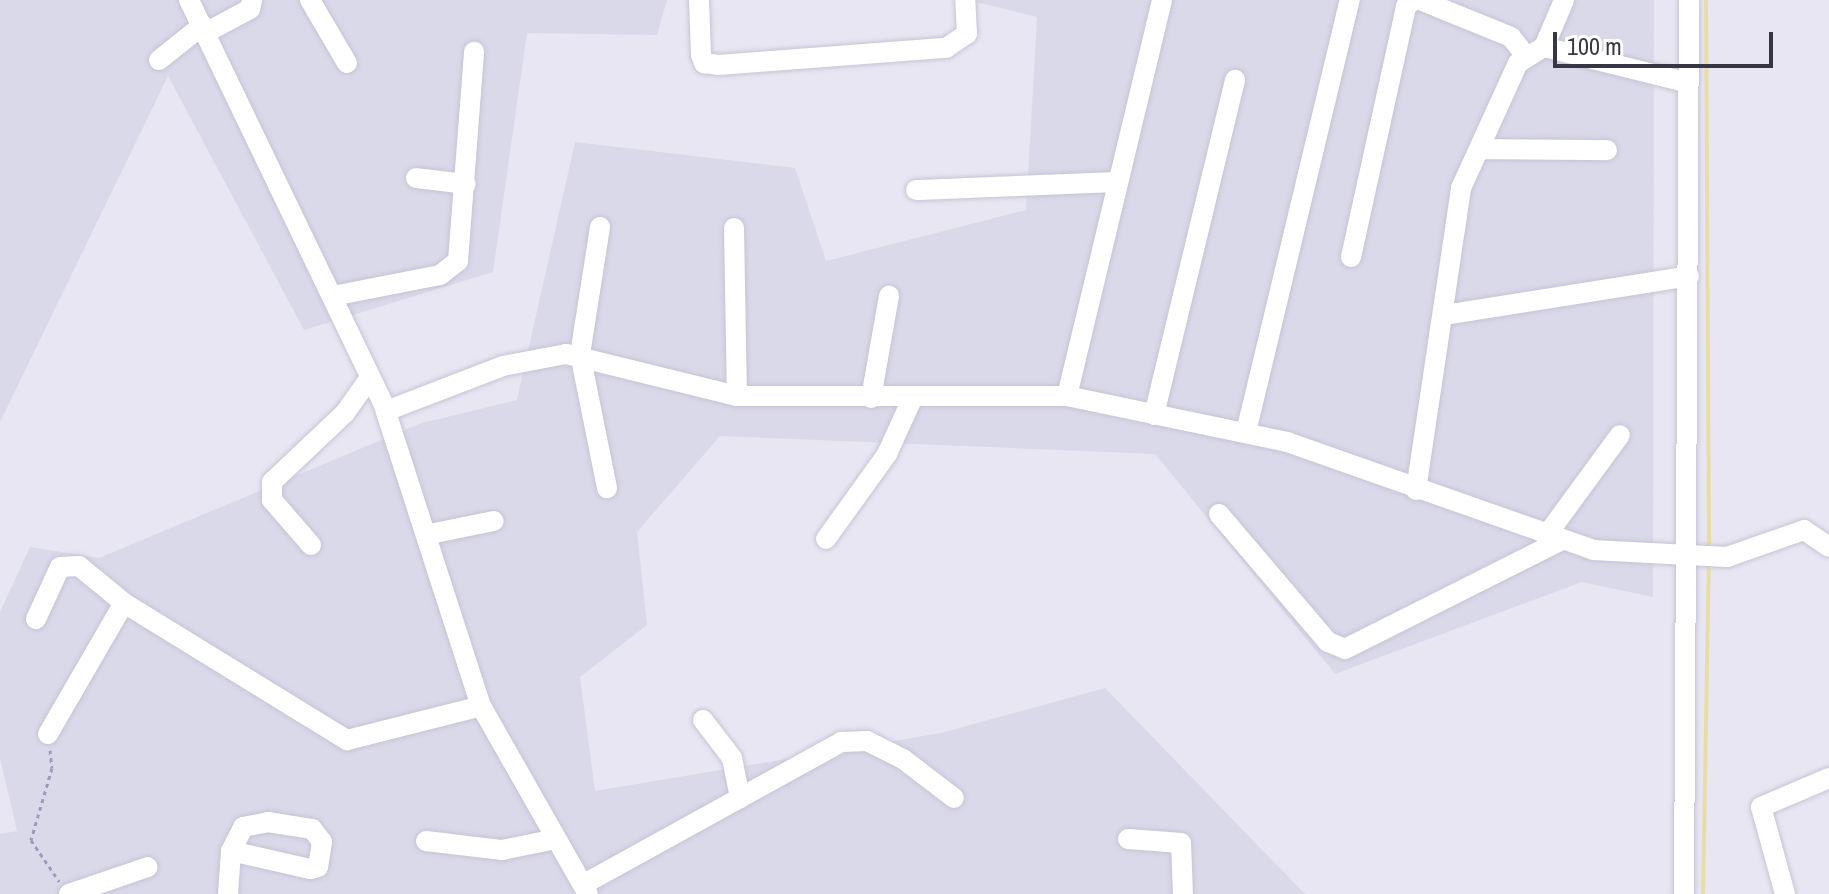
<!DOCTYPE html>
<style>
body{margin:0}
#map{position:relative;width:1829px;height:894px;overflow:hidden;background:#e8e6f2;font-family:"Archivo Narrow",sans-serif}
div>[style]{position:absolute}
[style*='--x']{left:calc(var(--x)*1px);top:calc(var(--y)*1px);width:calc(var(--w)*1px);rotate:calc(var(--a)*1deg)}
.residential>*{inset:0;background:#dad9e9}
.stream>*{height:4px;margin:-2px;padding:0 2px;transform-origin:2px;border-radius:2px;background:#e9dda7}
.path>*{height:3px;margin-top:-1.5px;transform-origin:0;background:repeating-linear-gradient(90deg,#9e9cbd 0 4px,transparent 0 8px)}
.roads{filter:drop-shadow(0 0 2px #c5c4d7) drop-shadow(0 0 2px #c5c4d7)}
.minor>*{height:20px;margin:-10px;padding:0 10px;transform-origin:10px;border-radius:10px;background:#fff}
span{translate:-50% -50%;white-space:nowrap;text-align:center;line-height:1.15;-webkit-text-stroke:6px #fff;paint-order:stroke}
.scale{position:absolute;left:1553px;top:32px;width:220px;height:36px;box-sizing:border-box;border:4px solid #363644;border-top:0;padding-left:10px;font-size:24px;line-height:28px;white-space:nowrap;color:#363644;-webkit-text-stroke:6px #fff;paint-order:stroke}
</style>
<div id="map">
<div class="residential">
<i style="clip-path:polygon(0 0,667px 0,657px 35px,527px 33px,493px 272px,304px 330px,168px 76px,0 422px)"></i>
<i style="clip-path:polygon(968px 0,1654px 0,1653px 597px,1582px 582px,1335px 674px,1155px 454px,720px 436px,637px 532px,647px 625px,580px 677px,595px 791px,941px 733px,1105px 688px,1305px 894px,0 894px,0 834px,17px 831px,0 758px,0 612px,30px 547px,99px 558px,422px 423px,517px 400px,575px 142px,795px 168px,826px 261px,1026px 210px,1037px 17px)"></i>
</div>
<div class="stream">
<i style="--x:1706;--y:0;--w:548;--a:89.69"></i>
<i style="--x:1703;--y:894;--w:330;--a:-89"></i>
</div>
<div class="path">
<i style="--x:50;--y:750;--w:18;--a:84"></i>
<i style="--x:52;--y:768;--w:75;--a:106.3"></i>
<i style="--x:31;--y:840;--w:50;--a:55.7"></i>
</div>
<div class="roads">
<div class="minor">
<i style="--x:189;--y:0;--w:447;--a:64.3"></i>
<i style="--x:383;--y:403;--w:318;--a:72.1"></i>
<i style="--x:481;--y:706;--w:216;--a:60.4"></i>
<i style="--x:310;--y:0;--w:73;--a:59.6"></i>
<i style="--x:699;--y:0;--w:55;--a:87.9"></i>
<i style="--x:701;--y:55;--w:9;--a:69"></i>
<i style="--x:704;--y:63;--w:14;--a:8"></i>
<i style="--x:718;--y:65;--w:229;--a:-4.3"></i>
<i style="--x:946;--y:48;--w:25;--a:-34"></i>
<i style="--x:967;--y:34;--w:34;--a:-93"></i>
<i style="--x:1420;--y:0;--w:98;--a:22.1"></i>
<i style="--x:1511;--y:37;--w:23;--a:52"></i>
<i style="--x:207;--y:32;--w:49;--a:-28.1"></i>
<i style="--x:250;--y:9;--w:9;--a:-77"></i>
<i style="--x:1544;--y:47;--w:51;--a:-66.9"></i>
<i style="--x:159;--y:60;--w:56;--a:-38.5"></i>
<i style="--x:1480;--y:149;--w:127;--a:0.5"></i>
<i style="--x:416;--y:178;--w:50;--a:6.8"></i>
<i style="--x:916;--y:190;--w:202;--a:-2.3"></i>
<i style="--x:600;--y:227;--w:129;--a:98.9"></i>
<i style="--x:580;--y:354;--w:137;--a:78.6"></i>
<i style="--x:734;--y:228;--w:168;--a:89"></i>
<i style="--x:1351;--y:257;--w:257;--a:-77.6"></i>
<i style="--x:1406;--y:6;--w:10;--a:-37"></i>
<i style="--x:333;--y:296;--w:109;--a:-11.1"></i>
<i style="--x:440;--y:275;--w:23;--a:-38"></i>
<i style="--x:458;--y:261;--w:210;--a:-85.6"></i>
<i style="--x:1444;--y:315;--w:248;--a:-9"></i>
<i style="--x:1067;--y:396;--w:407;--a:-76.5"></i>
<i style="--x:871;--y:398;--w:104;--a:-80"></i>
<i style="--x:386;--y:411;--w:125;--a:-21"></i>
<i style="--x:503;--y:366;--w:64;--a:-10.8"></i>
<i style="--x:566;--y:354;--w:176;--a:13.8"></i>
<i style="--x:737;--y:396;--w:330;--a:0"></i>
<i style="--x:1067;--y:396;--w:225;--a:11.8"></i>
<i style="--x:1287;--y:442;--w:324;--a:19.4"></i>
<i style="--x:1593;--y:550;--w:134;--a:3"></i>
<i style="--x:1727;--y:557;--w:82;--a:-19.3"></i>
<i style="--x:1804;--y:530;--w:30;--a:34"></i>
<i style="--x:1154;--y:415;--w:345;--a:-76.4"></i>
<i style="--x:1246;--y:432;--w:444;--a:-76.5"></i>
<i style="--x:1416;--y:490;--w:305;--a:-81.5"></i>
<i style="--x:1461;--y:188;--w:137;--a:-65.5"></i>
<i style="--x:1518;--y:63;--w:31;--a:-32"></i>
<i style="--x:1544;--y:47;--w:145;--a:13.9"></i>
<i style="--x:1219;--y:514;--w:168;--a:49.6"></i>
<i style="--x:1328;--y:642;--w:18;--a:22"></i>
<i style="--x:1345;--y:649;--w:241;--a:-26.7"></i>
<i style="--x:430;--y:534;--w:65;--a:-11.5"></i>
<i style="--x:1546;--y:536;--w:125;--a:-53.8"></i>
<i style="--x:826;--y:539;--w:105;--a:-54.3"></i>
<i style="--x:887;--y:454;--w:63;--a:-65.5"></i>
<i style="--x:311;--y:545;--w:60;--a:-130.9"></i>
<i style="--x:272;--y:500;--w:18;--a:-90"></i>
<i style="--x:272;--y:482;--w:100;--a:-43.4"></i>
<i style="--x:345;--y:413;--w:42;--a:-54.8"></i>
<i style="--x:36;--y:619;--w:57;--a:-65.2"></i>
<i style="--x:60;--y:567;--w:19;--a:-3"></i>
<i style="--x:79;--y:566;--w:58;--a:39.4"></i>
<i style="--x:124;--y:603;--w:262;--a:31.6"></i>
<i style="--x:347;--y:740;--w:138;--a:-14.2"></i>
<i style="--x:703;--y:720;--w:48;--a:52.7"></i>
<i style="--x:732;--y:758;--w:41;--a:78.7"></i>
<i style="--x:48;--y:734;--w:151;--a:-59.9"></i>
<i style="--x:1128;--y:839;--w:53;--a:4.3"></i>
<i style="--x:1181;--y:843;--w:51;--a:87.8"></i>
<i style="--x:426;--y:841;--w:77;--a:6.8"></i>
<i style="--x:502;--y:850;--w:55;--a:-11.5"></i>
<i style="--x:584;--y:884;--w:294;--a:-28.9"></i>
<i style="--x:841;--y:742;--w:26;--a:-2"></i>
<i style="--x:867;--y:741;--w:40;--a:26.6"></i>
<i style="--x:903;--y:759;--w:64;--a:37.4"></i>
<i style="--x:69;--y:894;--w:83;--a:-18.9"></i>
<i style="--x:228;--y:894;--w:43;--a:-86"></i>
<i style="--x:231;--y:851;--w:27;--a:-63"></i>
<i style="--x:243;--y:827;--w:25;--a:-11"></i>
<i style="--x:268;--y:822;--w:45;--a:9"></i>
<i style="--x:312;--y:829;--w:16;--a:52"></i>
<i style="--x:322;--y:842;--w:25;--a:99"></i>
<i style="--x:318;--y:867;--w:8;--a:166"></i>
<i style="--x:310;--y:869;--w:81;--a:-167.2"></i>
<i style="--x:1684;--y:894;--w:894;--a:-89.68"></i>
<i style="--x:1785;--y:894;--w:90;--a:-105.4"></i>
<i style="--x:1761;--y:807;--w:74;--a:-23.1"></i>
</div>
</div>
<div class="scale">100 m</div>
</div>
